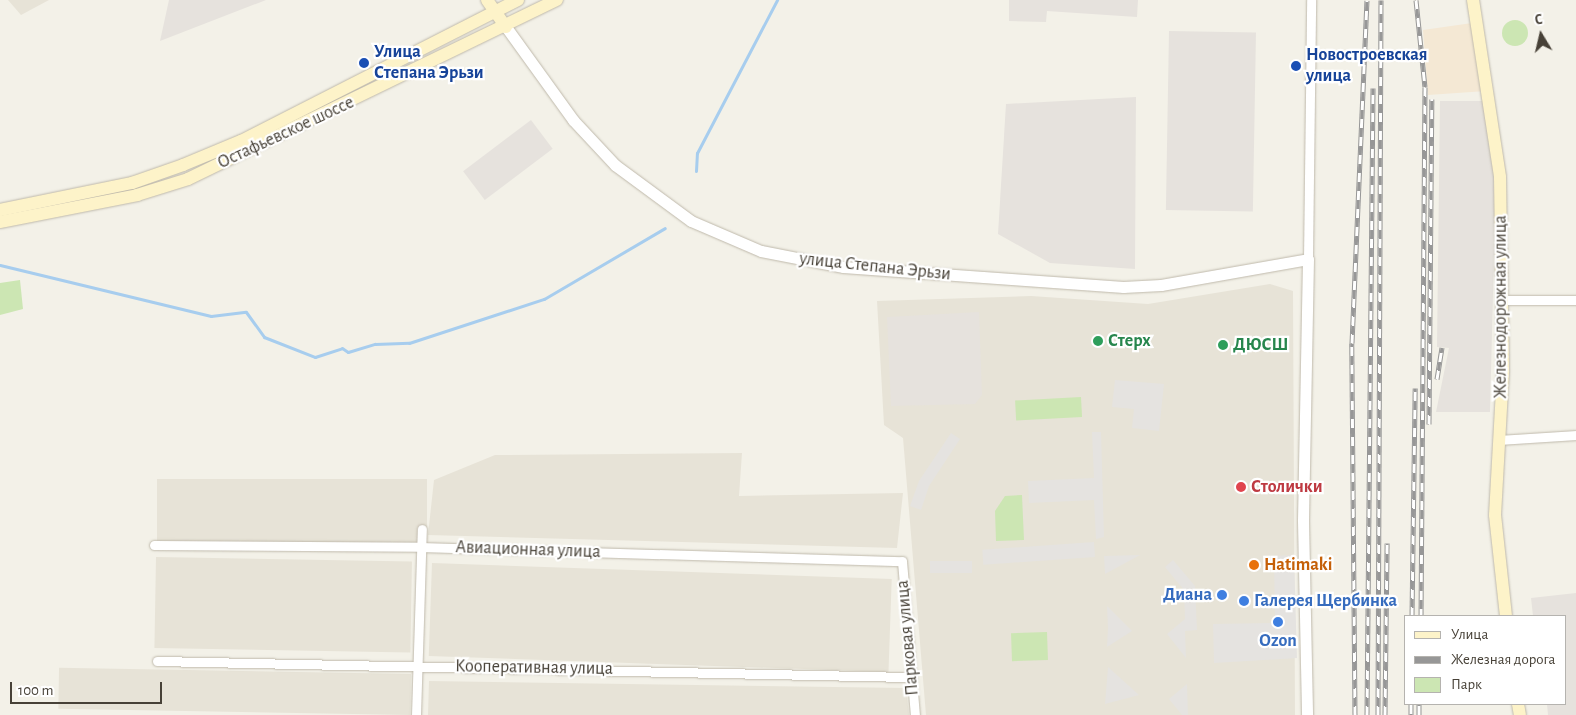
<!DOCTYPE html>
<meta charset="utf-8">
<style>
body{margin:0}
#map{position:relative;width:1576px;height:715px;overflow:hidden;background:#f3f1e8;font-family:"Alegreya Sans",sans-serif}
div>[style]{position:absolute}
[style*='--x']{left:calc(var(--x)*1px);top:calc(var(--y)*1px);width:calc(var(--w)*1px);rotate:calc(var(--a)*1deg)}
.residential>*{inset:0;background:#e7e3d7;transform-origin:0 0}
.commercial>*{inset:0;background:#f4e8d4}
.industrial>*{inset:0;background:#e6e2dd;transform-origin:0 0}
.green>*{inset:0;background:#cce6b3;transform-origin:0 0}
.round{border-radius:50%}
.parking>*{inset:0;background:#e5e3e0;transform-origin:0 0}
.stream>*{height:3px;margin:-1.5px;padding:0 1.5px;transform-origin:1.5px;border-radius:1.5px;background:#a7cdee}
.roads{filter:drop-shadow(0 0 1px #bfb9ab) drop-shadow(0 0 1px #bfb9ab)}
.minor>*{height:9px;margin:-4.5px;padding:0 4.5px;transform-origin:4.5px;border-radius:4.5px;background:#fff}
.tertiary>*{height:11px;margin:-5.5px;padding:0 5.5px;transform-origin:5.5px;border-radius:5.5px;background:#fff}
.secondary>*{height:12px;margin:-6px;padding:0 6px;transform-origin:6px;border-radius:6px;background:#fdf3c9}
.rail>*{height:5px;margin-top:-2.5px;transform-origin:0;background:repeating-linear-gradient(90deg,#fff 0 9px,#979797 0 18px);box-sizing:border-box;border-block:1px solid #979797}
.dots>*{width:14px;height:14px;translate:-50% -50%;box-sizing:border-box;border:2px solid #fff;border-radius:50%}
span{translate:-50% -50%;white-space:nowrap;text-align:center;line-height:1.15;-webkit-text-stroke:4.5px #fff;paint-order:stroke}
.transit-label{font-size:18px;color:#164399;font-weight:700}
.left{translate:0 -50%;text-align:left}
.street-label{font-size:18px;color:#474137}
.leisure-label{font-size:18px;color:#27864d;font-weight:700}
.health-label{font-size:18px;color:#be3a42;font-weight:700}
.food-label{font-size:18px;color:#c56008;font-weight:700}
.shop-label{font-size:18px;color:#366cbe;font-weight:700}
.right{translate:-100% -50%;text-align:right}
.legend{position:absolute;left:1404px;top:615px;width:162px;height:90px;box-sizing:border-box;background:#fff;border:1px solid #b5b3af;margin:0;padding:6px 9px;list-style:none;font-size:15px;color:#474137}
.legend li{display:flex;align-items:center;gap:10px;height:25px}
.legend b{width:25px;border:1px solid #b5b3af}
.north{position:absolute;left:1516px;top:10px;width:50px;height:50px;-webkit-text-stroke:4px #fff;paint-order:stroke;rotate:351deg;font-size:14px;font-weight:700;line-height:20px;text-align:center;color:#474137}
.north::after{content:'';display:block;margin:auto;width:18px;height:22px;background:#474137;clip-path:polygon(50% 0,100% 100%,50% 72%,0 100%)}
.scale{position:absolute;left:10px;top:682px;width:152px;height:22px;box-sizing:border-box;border:2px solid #474137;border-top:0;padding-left:6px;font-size:15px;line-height:18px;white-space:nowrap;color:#474137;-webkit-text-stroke:4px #fff;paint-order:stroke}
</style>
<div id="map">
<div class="residential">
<i style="clip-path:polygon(8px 0,49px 0,21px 15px)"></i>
<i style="clip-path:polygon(1270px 284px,1293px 291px,1295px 715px,926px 715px,903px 438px,884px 425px,877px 301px,1031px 296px,1148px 304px)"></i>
<i style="clip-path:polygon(742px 453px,739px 496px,903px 493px,897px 548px,428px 535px,434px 480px,495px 455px)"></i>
<i style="left:157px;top:479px;width:270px;height:63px"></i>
<i style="left:156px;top:557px;width:256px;height:91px;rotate:1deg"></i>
<i style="left:432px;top:563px;width:460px;height:93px;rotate:2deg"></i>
<i style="left:411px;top:674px;width:41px;height:352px;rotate:91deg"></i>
<i style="clip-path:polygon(429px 681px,906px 688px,909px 715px,428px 715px)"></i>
</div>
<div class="commercial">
<i style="clip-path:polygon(1472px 23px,1486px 91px,1428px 95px,1423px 30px)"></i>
</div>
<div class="industrial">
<i style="clip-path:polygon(169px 0,266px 0,160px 41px)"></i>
<i style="clip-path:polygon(1009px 0,1138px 0,1137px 17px,1047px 11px,1046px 22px,1009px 21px)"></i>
<i style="left:1169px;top:31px;width:87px;height:179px;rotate:1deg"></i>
<i style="clip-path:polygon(1136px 97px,1135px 269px,1050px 263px,998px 234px,1006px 104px)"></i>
<i style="clip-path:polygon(1440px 101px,1486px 101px,1496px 173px,1490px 412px,1436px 412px,1449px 348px,1437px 347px)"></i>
<i style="left:531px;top:120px;width:36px;height:85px;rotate:53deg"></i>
<i style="clip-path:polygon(979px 312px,982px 395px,975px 404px,891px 406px,887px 317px)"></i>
<i style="clip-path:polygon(1576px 593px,1576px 715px,1548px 715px,1547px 704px,1565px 704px,1565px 616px,1533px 616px,1531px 598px)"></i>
</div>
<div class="green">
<i class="round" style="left:1502px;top:20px;width:26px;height:26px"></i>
<i style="clip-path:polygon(20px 280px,23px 309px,0 315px,0 283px)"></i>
<i style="left:1081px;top:397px;width:20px;height:66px;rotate:87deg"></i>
<i style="clip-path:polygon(1022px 495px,1024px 540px,996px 541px,995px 511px,1005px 496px)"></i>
<i style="left:1047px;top:632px;width:28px;height:36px;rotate:88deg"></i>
</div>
<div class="parking">
<i style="clip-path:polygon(1115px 380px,1164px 384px,1159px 431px,1132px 428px,1134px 409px,1112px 407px)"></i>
<i style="clip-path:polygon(1092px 432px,1101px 432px,1104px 537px,1096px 539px,1094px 500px,1029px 503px,1028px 481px,1094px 478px)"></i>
<i style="clip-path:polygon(951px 433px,960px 439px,929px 486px,921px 510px,910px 506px,919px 481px)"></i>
<i style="left:1094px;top:542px;width:15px;height:112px;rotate:86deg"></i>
<i style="clip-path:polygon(1140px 555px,1105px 574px,1104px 556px)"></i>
<i style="clip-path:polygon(1294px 555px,1297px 658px,1214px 663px,1213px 624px,1275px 623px,1274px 556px)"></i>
<i style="clip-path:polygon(1173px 560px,1195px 586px,1197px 630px,1185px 631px,1186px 658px,1167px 634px,1185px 619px,1184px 590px,1165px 567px)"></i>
<i style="left:972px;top:561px;width:12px;height:42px;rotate:90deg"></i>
<i style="clip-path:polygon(1107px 606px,1132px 631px,1107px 647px,1108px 628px)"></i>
<i style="clip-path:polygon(1108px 667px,1139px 695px,1105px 704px)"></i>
<i style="clip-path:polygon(1187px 684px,1188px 715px,1182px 715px,1169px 699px)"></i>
</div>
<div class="stream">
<i style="--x:696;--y:171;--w:18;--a:-87"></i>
<i style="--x:697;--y:153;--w:173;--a:-62.4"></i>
<i style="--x:0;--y:265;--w:217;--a:13.6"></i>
<i style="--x:211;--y:316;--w:35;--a:-7"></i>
<i style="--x:246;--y:312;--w:31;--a:54"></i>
<i style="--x:264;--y:337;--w:55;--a:21.4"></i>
<i style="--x:315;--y:357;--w:28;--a:-18"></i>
<i style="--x:342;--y:348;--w:7;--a:34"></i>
<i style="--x:348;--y:352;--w:28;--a:-17"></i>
<i style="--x:375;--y:344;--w:34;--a:-2"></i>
<i style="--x:409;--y:343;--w:142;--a:-18.1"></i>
<i style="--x:544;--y:299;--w:140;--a:-30.4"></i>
</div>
<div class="roads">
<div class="minor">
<i style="--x:1308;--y:259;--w:259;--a:-89.3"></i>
<i style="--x:1503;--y:300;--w:73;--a:0"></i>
<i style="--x:1499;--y:440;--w:77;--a:-3.7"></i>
<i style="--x:154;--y:545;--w:266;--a:0.4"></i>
<i style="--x:420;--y:547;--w:482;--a:1.7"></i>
<i style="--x:902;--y:561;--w:155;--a:85.2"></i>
<i style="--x:157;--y:661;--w:754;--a:1.22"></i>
<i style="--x:416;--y:715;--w:186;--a:-88.2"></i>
</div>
<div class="tertiary">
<i style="--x:506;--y:27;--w:115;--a:54.2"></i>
<i style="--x:573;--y:120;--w:62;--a:47"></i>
<i style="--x:615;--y:165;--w:94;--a:36.4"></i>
<i style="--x:691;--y:221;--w:76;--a:23.2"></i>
<i style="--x:761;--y:251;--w:84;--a:11"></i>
<i style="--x:843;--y:267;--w:281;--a:4.1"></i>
<i style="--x:1123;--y:287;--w:38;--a:-3"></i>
<i style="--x:1161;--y:285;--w:149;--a:-10"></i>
<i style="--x:1308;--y:259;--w:262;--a:91.1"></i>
<i style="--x:1303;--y:521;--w:194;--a:88.8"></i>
</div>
<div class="secondary">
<i style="--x:487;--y:0;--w:33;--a:55"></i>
<i style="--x:1473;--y:0;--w:179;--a:81.3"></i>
<i style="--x:1500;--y:177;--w:195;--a:89.1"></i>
<i style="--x:1503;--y:372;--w:143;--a:93.2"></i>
<i style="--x:1495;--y:515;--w:102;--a:83.8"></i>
<i style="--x:0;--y:210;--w:135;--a:-11.6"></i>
<i style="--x:132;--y:183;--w:54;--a:-19.4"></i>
<i style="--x:183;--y:165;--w:63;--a:-22.5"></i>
<i style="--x:241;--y:141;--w:311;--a:-27"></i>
<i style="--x:0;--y:222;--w:140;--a:-11.1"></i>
<i style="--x:137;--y:195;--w:53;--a:-17.4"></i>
<i style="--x:188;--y:179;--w:410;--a:-25.9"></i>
<i style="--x:1518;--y:704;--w:11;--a:80"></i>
</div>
</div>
<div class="rail">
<i style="--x:1416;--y:0;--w:87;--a:84.1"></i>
<i style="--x:1425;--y:87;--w:529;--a:90.43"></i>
<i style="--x:1437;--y:379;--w:32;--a:-81"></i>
<i style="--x:1429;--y:424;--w:325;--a:-89.5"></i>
<i style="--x:1412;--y:616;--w:228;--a:-89.2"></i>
<i style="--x:1411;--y:704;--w:11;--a:90"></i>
<i style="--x:1355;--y:715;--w:372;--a:-90.5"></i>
<i style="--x:1352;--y:343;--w:343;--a:-87.5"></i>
<i style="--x:1367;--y:715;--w:627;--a:-89.45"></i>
<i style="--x:1378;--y:715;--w:715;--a:-89.76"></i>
<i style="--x:1385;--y:715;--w:172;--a:-89.3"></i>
<i style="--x:1419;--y:715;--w:11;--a:-90"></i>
</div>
<div class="dots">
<i style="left:364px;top:63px;background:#1a4fb4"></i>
<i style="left:1296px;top:66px;background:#1a4fb4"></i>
<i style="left:1098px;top:341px;background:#2e9e5b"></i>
<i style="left:1223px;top:345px;background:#2e9e5b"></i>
<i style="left:1241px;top:487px;background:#e0444e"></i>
<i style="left:1254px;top:565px;background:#e8710a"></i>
<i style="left:1222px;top:595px;background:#3f7fe0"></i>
<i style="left:1244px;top:601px;background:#3f7fe0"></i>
<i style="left:1278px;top:622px;background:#3f7fe0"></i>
</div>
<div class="transit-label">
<span class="left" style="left:374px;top:63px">Улица<br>Степана Эрьзи</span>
<span class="left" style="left:1306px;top:66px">Новостроевская<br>улица</span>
</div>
<div class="street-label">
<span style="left:286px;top:133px;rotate:-25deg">Остафьевское шоссе</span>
<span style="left:875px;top:267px;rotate:6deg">улица Степана Эрьзи</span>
<span style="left:1501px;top:307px;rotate:-90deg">Железнодорожная улица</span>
<span style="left:528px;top:550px;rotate:2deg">Авиационная улица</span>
<span style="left:908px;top:638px;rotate:-95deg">Парковая улица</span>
<span style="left:534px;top:668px;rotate:1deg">Кооперативная улица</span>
</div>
<div class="leisure-label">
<span class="left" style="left:1108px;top:341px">Стерх</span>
<span class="left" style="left:1233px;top:345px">ДЮСШ</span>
</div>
<div class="health-label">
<span class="left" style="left:1251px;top:487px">Столички</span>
</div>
<div class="food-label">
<span class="left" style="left:1264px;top:565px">Hatimaki</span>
</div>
<div class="shop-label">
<span class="right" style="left:1212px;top:595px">Диана</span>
<span class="left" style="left:1254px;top:601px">Галерея Щербинка</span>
<span style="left:1278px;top:641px">Ozon</span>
</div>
<ul class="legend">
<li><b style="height:6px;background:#fdf3c9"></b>Улица</li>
<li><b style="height:6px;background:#979797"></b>Железная дорога</li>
<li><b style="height:14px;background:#cce6b3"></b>Парк</li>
</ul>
<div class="north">С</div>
<div class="scale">100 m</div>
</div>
